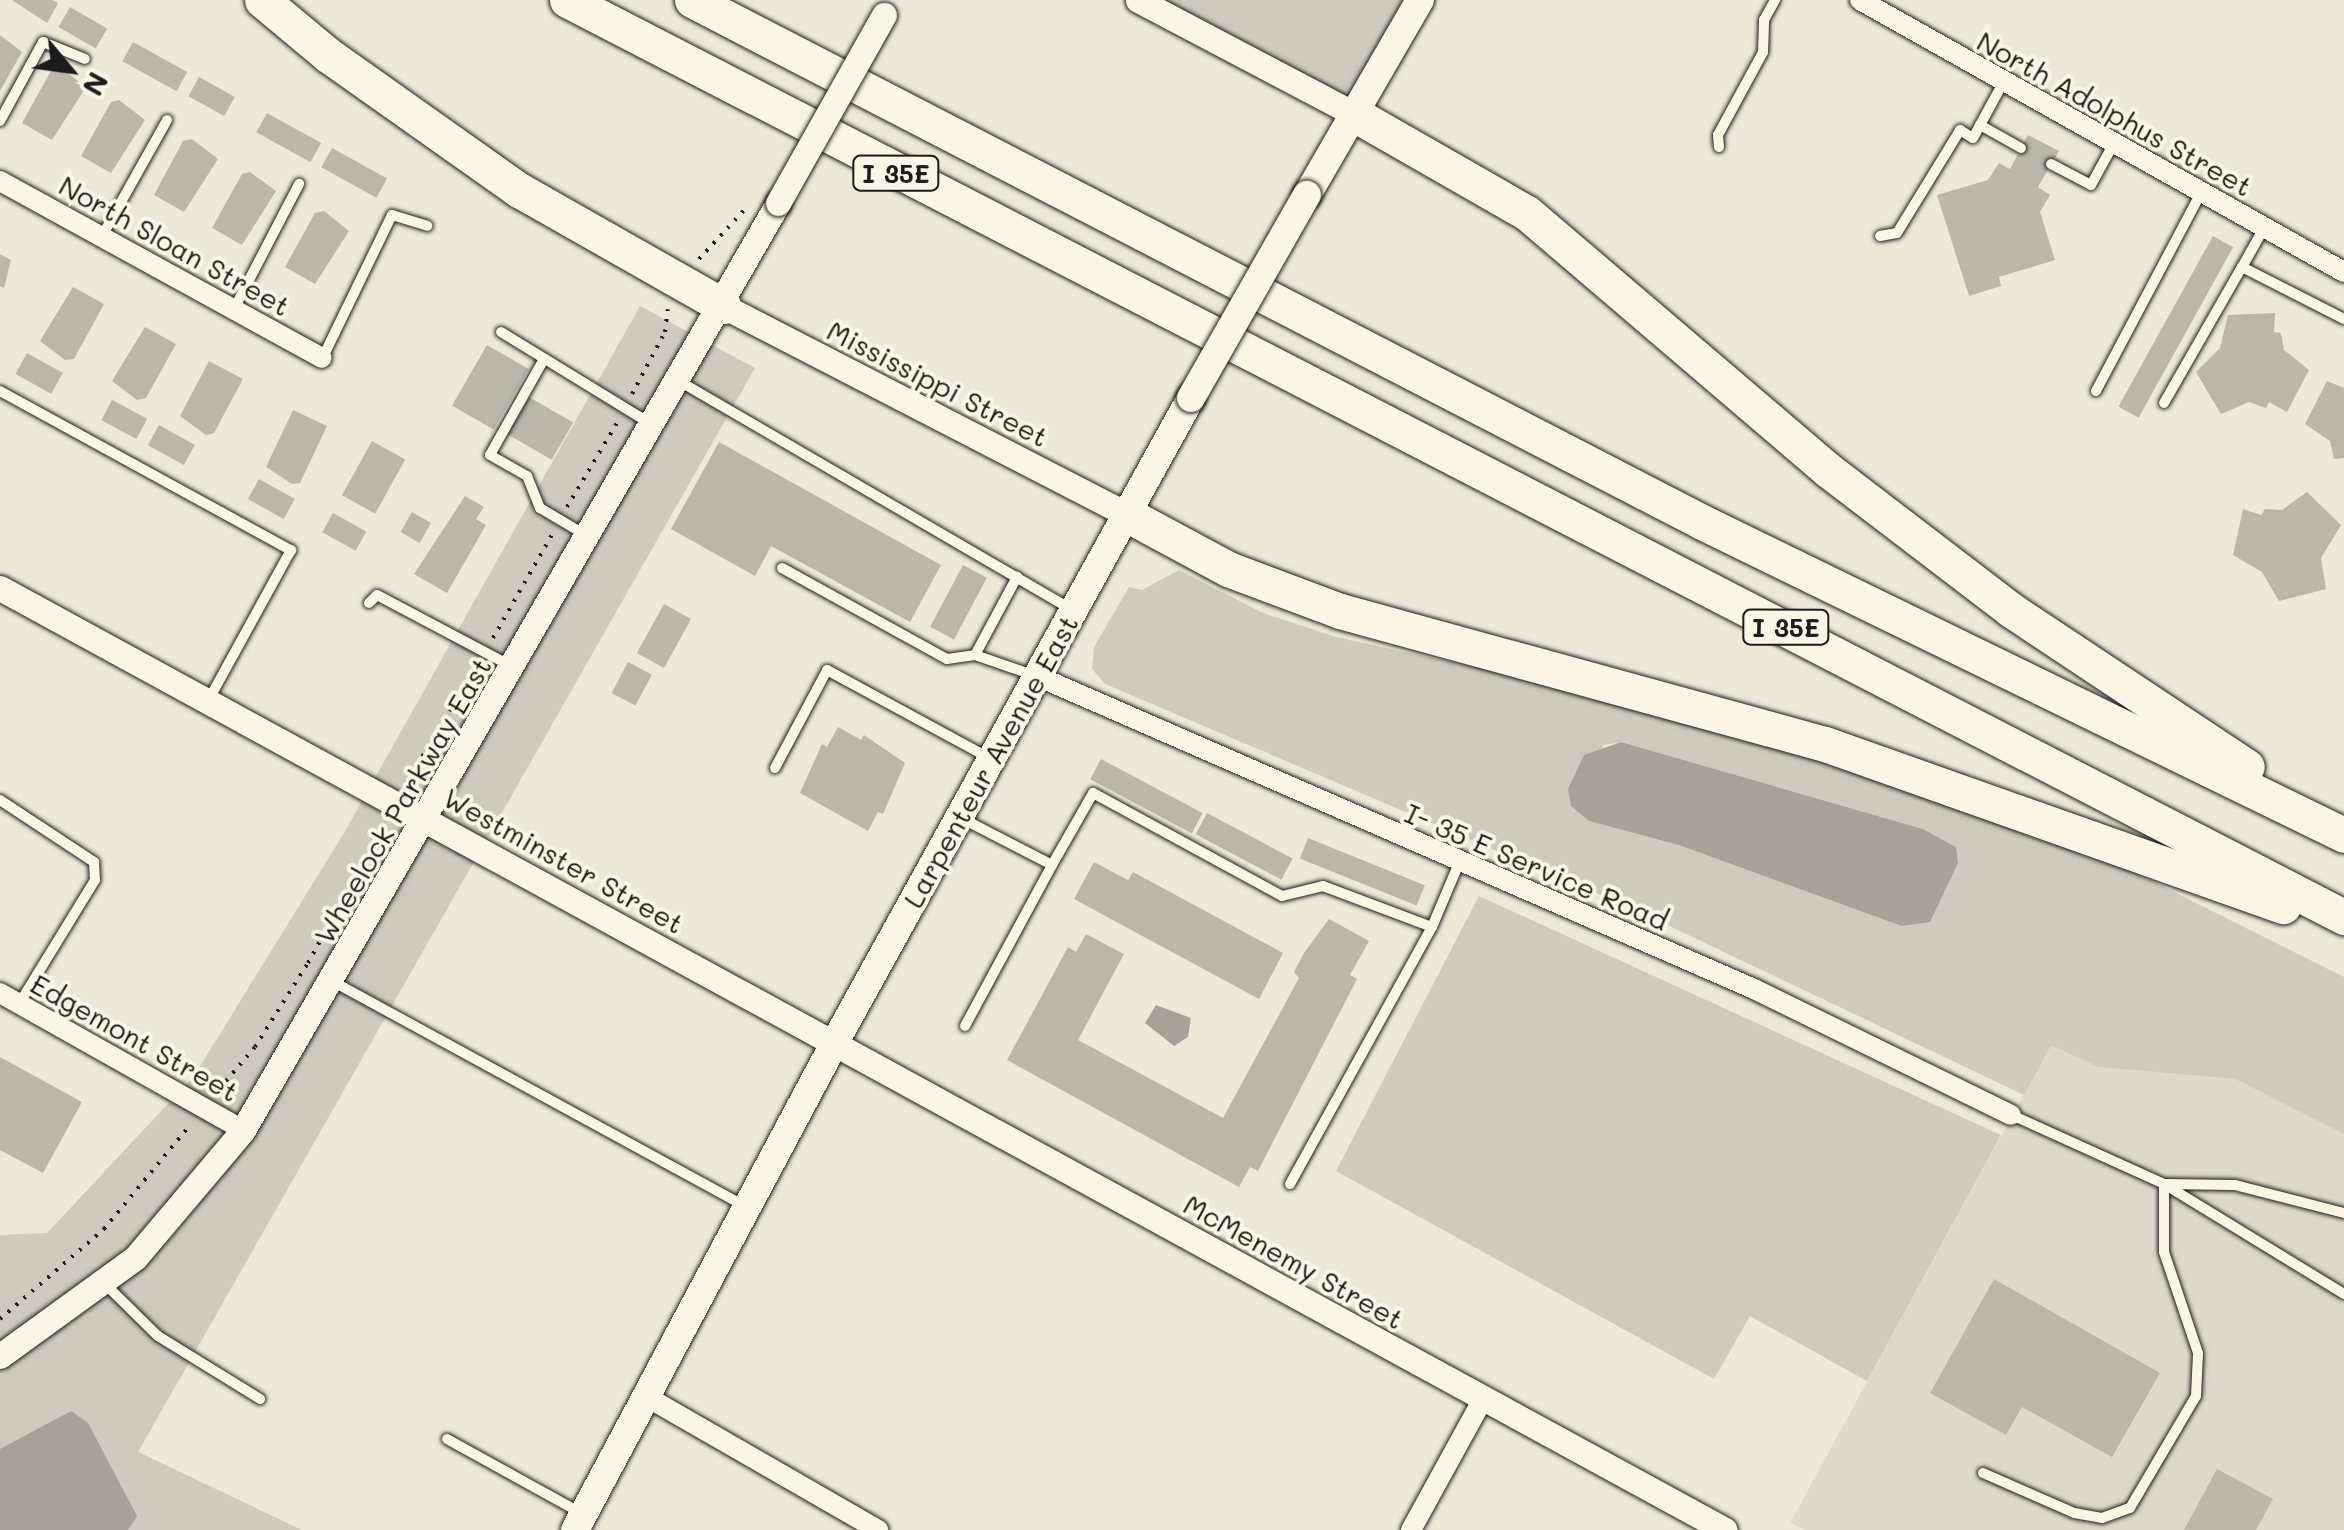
<!DOCTYPE html>
<style>
body{margin:0}
#map{position:relative;width:2344px;height:1530px;overflow:hidden;background:#eee8d9;font-family:Mali,sans-serif}
div>[style]{position:absolute}
[style*='--x']{left:calc(var(--x)*1px);top:calc(var(--y)*1px);width:calc(var(--w)*1px);rotate:calc(var(--a)*1deg)}
.built>*{inset:0;background:#ded9cb}
.green>*{inset:0;background:#cfcabd}
.water>*{inset:0;background:#a7a299}
.building>*{inset:0;background:#bab6aa;transform-origin:0 0}
.path>*{height:4px;margin-top:-2px;transform-origin:0;background:repeating-linear-gradient(90deg,#1c1c1c 0 2.5px,transparent 0 10.5px)}
.roads{filter:drop-shadow(0 0 2px #1c1c1c) drop-shadow(0 0 2px #1c1c1c)}
.service>*{height:10px;margin:-5px;padding:0 5px;transform-origin:5px;border-radius:5px;background:#fcf5e5}
.minor>*{height:20px;margin:-10px;padding:0 10px;transform-origin:10px;border-radius:10px;background:#fcf5e5}
.tertiary>*{height:25px;margin:-12.5px;padding:0 12.5px;transform-origin:12.5px;border-radius:12.5px;background:#fcf5e5}
.secondary>*{height:28px;margin:-14px;padding:0 14px;transform-origin:14px;border-radius:14px;background:#fcf5e5}
.motorway>*{height:35px;margin:-17.5px;padding:0 17.5px;transform-origin:17.5px;border-radius:17.5px;background:#fcf5e5}
.bridges{filter:drop-shadow(0 0 2px #1c1c1c) drop-shadow(0 0 2px #1c1c1c)}
.tertiary-bridge>*{height:25px;margin:-12.5px;padding:0 12.5px;transform-origin:12.5px;border-radius:12.5px;background:#fcf5e5}
.secondary-bridge>*{height:28px;margin:-14px;padding:0 14px;transform-origin:14px;border-radius:14px;background:#fcf5e5}
span{translate:-50% -50%;white-space:nowrap;text-align:center;line-height:1.15;-webkit-text-stroke:8px #fcf5e5;paint-order:stroke}
.shield-label span{padding:2px 8px;background:#fcf5e5;border:2px solid;border-radius:8px;-webkit-text-stroke-width:0}
.shield-label{font-size:25px;color:#1c1c1c;font-weight:700}
.street-label{font-size:28px;color:#1c1c1c}
.north{position:absolute;left:20px;top:20px;width:100px;height:100px;-webkit-text-stroke:8px #fcf5e5;paint-order:stroke;rotate:119deg;font-size:28px;font-weight:700;line-height:40px;text-align:center;color:#1c1c1c}
.north::after{content:'';display:block;margin:auto;width:35px;height:45px;background:#1c1c1c;clip-path:polygon(50% 0,100% 100%,50% 72%,0 100%)}
</style>
<div id="map">
<div class="built">
<i style="clip-path:polygon(2051px 1044px,2098px 1067px,2235px 1079px,2344px 1134px,2344px 1530px,1804px 1530px,1790px 1523px)"></i>
</div>
<div class="green">
<i style="clip-path:polygon(1138px 0,1420px 0,1354px 114px)"></i>
<i style="clip-path:polygon(640px 306px,755px 368px,138px 1452px,302px 1530px,0 1530px,0 1235px,47px 1233px,194px 1076px,344px 833px)"></i>
<i style="clip-path:polygon(evenodd,1179px 570px,1263px 613px,1336px 637px,1633px 702px,1779px 743px,2102px 856px,2344px 977px,2344px 1134px,2235px 1079px,2098px 1067px,2051px 1045px,2024px 1095px,1636px 910px,1105px 684px,1092px 669px,1094px 647px,1129px 587px,1142px 590px,1179px 570px,1621px 742px,1923px 829px,1956px 847px,1682px 846px,1589px 821px,1603px 745px,1621px 742px)"></i>
<i style="clip-path:polygon(1479px 896px,2001px 1135px,1867px 1381px,1750px 1316px,1714px 1379px,1336px 1171px)"></i>
</div>
<div class="water">
<i style="clip-path:polygon(1621px 742px,1923px 829px,1956px 847px,1958px 863px,1930px 922px,1902px 926px,1682px 846px,1589px 821px,1571px 806px,1568px 789px,1584px 755px)"></i>
<i style="clip-path:polygon(1156px 1005px,1191px 1018px,1188px 1037px,1174px 1046px,1145px 1023px)"></i>
<i style="clip-path:polygon(71px 1411px,88px 1423px,137px 1516px,128px 1530px,0 1530px,0 1449px)"></i>
</div>
<div class="building">
<i style="clip-path:polygon(12px 0,52px 0,58px 3px,47px 23px)"></i>
<i style="left:70px;top:7px;width:43px;height:23px;rotate:30deg"></i>
<i style="clip-path:polygon(0 35px,22px 52px,0 91px)"></i>
<i style="left:133px;top:42px;width:62px;height:22px;rotate:29deg"></i>
<i style="clip-path:polygon(60px 67px,86px 87px,52px 140px,22px 123px,52px 69px)"></i>
<i style="left:199px;top:77px;width:41px;height:22px;rotate:29deg"></i>
<i style="clip-path:polygon(119px 100px,145px 120px,111px 173px,81px 156px,111px 102px)"></i>
<i style="left:267px;top:113px;width:62px;height:22px;rotate:29deg"></i>
<i style="clip-path:polygon(2028px 135px,2059px 151px,2038px 187px,2050px 195px,2040px 212px,2055px 260px,1999px 277px,2001px 286px,1969px 296px,1937px 195px,1988px 180px,1999px 163px,2010px 169px)"></i>
<i style="clip-path:polygon(192px 139px,218px 159px,184px 212px,154px 195px,183px 141px)"></i>
<i style="left:332px;top:148px;width:63px;height:22px;rotate:29deg"></i>
<i style="clip-path:polygon(250px 172px,276px 191px,242px 245px,212px 228px,242px 174px)"></i>
<i style="clip-path:polygon(324px 211px,349px 231px,315px 284px,285px 267px,315px 213px)"></i>
<i style="left:2213px;top:236px;width:23px;height:195px;rotate:29deg"></i>
<i style="clip-path:polygon(0 254px,11px 260px,4px 288px,0 286px)"></i>
<i style="clip-path:polygon(73px 287px,104px 304px,74px 359px,65px 360px,40px 341px)"></i>
<i style="clip-path:polygon(2275px 313px,2274px 332px,2281px 333px,2284px 350px,2309px 370px,2287px 412px,2269px 402px,2266px 408px,2249px 402px,2221px 414px,2196px 372px,2220px 348px,2228px 315px)"></i>
<i style="clip-path:polygon(145px 327px,176px 344px,146px 398px,137px 400px,112px 381px)"></i>
<i style="left:487px;top:345px;width:48px;height:70px;rotate:30deg"></i>
<i style="left:27px;top:353px;width:41px;height:24px;rotate:29deg"></i>
<i style="clip-path:polygon(209px 361px,243px 379px,214px 433px,206px 435px,180px 416px)"></i>
<i style="clip-path:polygon(2327px 381px,2344px 388px,2344px 458px,2334px 459px,2330px 441px,2305px 424px)"></i>
<i style="left:529px;top:397px;width:51px;height:43px;rotate:30deg"></i>
<i style="left:112px;top:400px;width:40px;height:23px;rotate:28deg"></i>
<i style="clip-path:polygon(293px 410px,327px 426px,300px 483px,292px 484px,266px 467px)"></i>
<i style="left:159px;top:425px;width:41px;height:23px;rotate:29deg"></i>
<i style="left:372px;top:441px;width:38px;height:62px;rotate:29deg"></i>
<i style="clip-path:polygon(719px 442px,941px 565px,910px 622px,771px 546px,755px 576px,671px 529px)"></i>
<i style="left:259px;top:479px;width:41px;height:23px;rotate:29deg"></i>
<i style="clip-path:polygon(2307px 492px,2341px 525px,2321px 558px,2326px 589px,2279px 601px,2262px 572px,2233px 555px,2243px 509px,2261px 515px,2265px 509px,2282px 510px)"></i>
<i style="clip-path:polygon(465px 496px,484px 507px,476px 519px,486px 525px,447px 593px,414px 574px)"></i>
<i style="left:412px;top:512px;width:22px;height:23px;rotate:30deg"></i>
<i style="left:333px;top:513px;width:38px;height:22px;rotate:29deg"></i>
<i style="left:963px;top:565px;width:27px;height:70px;rotate:28deg"></i>
<i style="left:664px;top:604px;width:31px;height:56px;rotate:29deg"></i>
<i style="left:628px;top:662px;width:27px;height:35px;rotate:28deg"></i>
<i style="clip-path:polygon(838px 727px,861px 740px,864px 735px,905px 763px,883px 814px,878px 812px,868px 831px,800px 793px,822px 744px,827px 747px)"></i>
<i style="left:1101px;top:759px;width:115px;height:23px;rotate:28deg"></i>
<i style="left:1207px;top:813px;width:97px;height:24px;rotate:28deg"></i>
<i style="left:1308px;top:838px;width:126px;height:22px;rotate:22deg"></i>
<i style="clip-path:polygon(1094px 862px,1128px 880px,1133px 872px,1283px 953px,1259px 999px,1074px 899px)"></i>
<i style="clip-path:polygon(1329px 919px,1369px 941px,1350px 975px,1357px 979px,1258px 1171px,1250px 1167px,1239px 1187px,1007px 1060px,1068px 947px,1076px 952px,1086px 934px,1124px 954px,1078px 1040px,1223px 1118px,1299px 978px,1294px 972px,1304px 953px)"></i>
<i style="clip-path:polygon(0 1057px,82px 1102px,43px 1173px,0 1150px)"></i>
<i style="clip-path:polygon(1994px 1279px,2160px 1373px,2112px 1457px,2022px 1407px,2006px 1435px,1930px 1393px)"></i>
<i style="clip-path:polygon(2217px 1469px,2273px 1499px,2256px 1530px,2184px 1530px)"></i>
</div>
<div class="path">
<i style="--x:699;--y:259;--w:69;--a:-47.3"></i>
<i style="--x:632;--y:394;--w:70;--a:-62"></i>
<i style="--x:665;--y:332;--w:23;--a:-83"></i>
<i style="--x:567;--y:507;--w:100;--a:-59.3"></i>
<i style="--x:493;--y:638;--w:121;--a:-60.3"></i>
<i style="--x:406;--y:783;--w:135;--a:-58.3"></i>
<i style="--x:219;--y:1089;--w:55;--a:-49.4"></i>
<i style="--x:255;--y:1047;--w:99;--a:-57.8"></i>
<i style="--x:308;--y:963;--w:155;--a:-61.1"></i>
<i style="--x:0;--y:1319;--w:138;--a:-40.9"></i>
<i style="--x:104;--y:1229;--w:136;--a:-50.4"></i>
</div>
<div class="roads">
<div class="service">
<i style="--x:0;--y:121;--w:90;--a:-61.4"></i>
<i style="--x:43;--y:42;--w:45;--a:22"></i>
<i style="--x:1980;--y:125;--w:47;--a:29.3"></i>
<i style="--x:1719;--y:147;--w:12;--a:-95"></i>
<i style="--x:1718;--y:135;--w:94;--a:-61.5"></i>
<i style="--x:1763;--y:52;--w:32;--a:-88"></i>
<i style="--x:1764;--y:20;--w:23;--a:-61"></i>
<i style="--x:2051;--y:164;--w:45;--a:27.7"></i>
<i style="--x:2091;--y:185;--w:46;--a:-61.2"></i>
<i style="--x:2264;--y:228;--w:45;--a:119.4"></i>
<i style="--x:2242;--y:267;--w:114;--a:27"></i>
<i style="--x:102;--y:236;--w:133;--a:-60.7"></i>
<i style="--x:1880;--y:236;--w:17;--a:-10"></i>
<i style="--x:1897;--y:233;--w:121;--a:-58.5"></i>
<i style="--x:1960;--y:130;--w:15;--a:32"></i>
<i style="--x:1973;--y:138;--w:63;--a:-61.4"></i>
<i style="--x:235;--y:307;--w:139;--a:-62.5"></i>
<i style="--x:501;--y:332;--w:172;--a:31.5"></i>
<i style="--x:323;--y:357;--w:158;--a:-64.1"></i>
<i style="--x:392;--y:215;--w:37;--a:17"></i>
<i style="--x:544;--y:359;--w:110;--a:119.4"></i>
<i style="--x:490;--y:455;--w:43;--a:29.6"></i>
<i style="--x:527;--y:476;--w:35;--a:68"></i>
<i style="--x:540;--y:508;--w:51;--a:30.6"></i>
<i style="--x:679;--y:381;--w:453;--a:30.2"></i>
<i style="--x:0;--y:391;--w:332;--a:28.7"></i>
<i style="--x:291;--y:550;--w:172;--a:118.8"></i>
<i style="--x:2096;--y:391;--w:224;--a:-62.1"></i>
<i style="--x:2164;--y:403;--w:157;--a:-60.2"></i>
<i style="--x:782;--y:568;--w:188;--a:28.9"></i>
<i style="--x:947;--y:659;--w:28;--a:-8"></i>
<i style="--x:975;--y:655;--w:65;--a:19"></i>
<i style="--x:369;--y:603;--w:11;--a:-45"></i>
<i style="--x:377;--y:595;--w:149;--a:27.9"></i>
<i style="--x:975;--y:655;--w:89;--a:-61.7"></i>
<i style="--x:775;--y:768;--w:111;--a:-62"></i>
<i style="--x:827;--y:670;--w:187;--a:28.5"></i>
<i style="--x:0;--y:800;--w:113;--a:33.4"></i>
<i style="--x:94;--y:862;--w:18;--a:87"></i>
<i style="--x:95;--y:880;--w:145;--a:121.5"></i>
<i style="--x:961;--y:818;--w:102;--a:27.3"></i>
<i style="--x:1052;--y:865;--w:83;--a:-60.3"></i>
<i style="--x:1093;--y:793;--w:215;--a:28.6"></i>
<i style="--x:1282;--y:896;--w:42;--a:-13.7"></i>
<i style="--x:1323;--y:886;--w:116;--a:20.6"></i>
<i style="--x:1432;--y:927;--w:69;--a:-67.1"></i>
<i style="--x:332;--y:981;--w:472;--a:28.6"></i>
<i style="--x:965;--y:1026;--w:183;--a:-61.6"></i>
<i style="--x:1290;--y:1184;--w:294;--a:-61.1"></i>
<i style="--x:2344;--y:1213;--w:113;--a:-165.6"></i>
<i style="--x:2235;--y:1185;--w:71;--a:-179.2"></i>
<i style="--x:2164;--y:1184;--w:211;--a:31.4"></i>
<i style="--x:105;--y:1284;--w:74;--a:44.5"></i>
<i style="--x:158;--y:1336;--w:120;--a:31.7"></i>
<i style="--x:447;--y:1439;--w:155;--a:28.9"></i>
<i style="--x:1983;--y:1473;--w:99;--a:23.7"></i>
<i style="--x:2074;--y:1513;--w:28;--a:10"></i>
<i style="--x:2102;--y:1518;--w:30;--a:-20"></i>
<i style="--x:2130;--y:1508;--w:130;--a:-59.5"></i>
<i style="--x:2196;--y:1396;--w:43;--a:-87.3"></i>
<i style="--x:2198;--y:1353;--w:107;--a:-108.6"></i>
<i style="--x:2164;--y:1252;--w:68;--a:-90"></i>
<i style="--x:2164;--y:1184;--w:167;--a:-155.6"></i>
</div>
<div class="minor">
<i style="--x:1860;--y:0;--w:555;--a:29.34"></i>
<i style="--x:0;--y:181;--w:367;--a:28.8"></i>
<i style="--x:1037;--y:676;--w:782;--a:23.58"></i>
<i style="--x:1754;--y:989;--w:286;--a:26.1"></i>
<i style="--x:0;--y:993;--w:279;--a:29.4"></i>
<i style="--x:647;--y:1397;--w:267;--a:29.9"></i>
<i style="--x:1411;--y:1530;--w:149;--a:-61.2"></i>
</div>
<div class="tertiary">
<i style="--x:1138;--y:0;--w:244;--a:27.8"></i>
<i style="--x:723;--y:306;--w:454;--a:27.3"></i>
<i style="--x:0;--y:588;--w:1965;--a:28.64"></i>
<i style="--x:0;--y:1356;--w:167;--a:-36"></i>
<i style="--x:135;--y:1258;--w:167;--a:-49.8"></i>
<i style="--x:243;--y:1130;--w:1070;--a:-60.01"></i>
</div>
<div class="secondary">
<i style="--x:1307;--y:195;--w:225;--a:-59.9"></i>
<i style="--x:575;--y:1530;--w:553;--a:-61.95"></i>
<i style="--x:835;--y:1042;--w:736;--a:-61.07"></i>
</div>
<div class="motorway">
<i style="--x:262;--y:0;--w:86;--a:39.8"></i>
<i style="--x:328;--y:55;--w:234;--a:35.3"></i>
<i style="--x:519;--y:190;--w:235;--a:29.6"></i>
<i style="--x:567;--y:0;--w:2000;--a:27.3"></i>
<i style="--x:692;--y:0;--w:1137;--a:27.33"></i>
<i style="--x:1702;--y:522;--w:714;--a:25.99"></i>
<i style="--x:1354;--y:114;--w:199;--a:29.8"></i>
<i style="--x:1527;--y:213;--w:396;--a:40.5"></i>
<i style="--x:1828;--y:470;--w:230;--a:37.4"></i>
<i style="--x:2011;--y:610;--w:283;--a:33.6"></i>
<i style="--x:1126;--y:514;--w:116;--a:28.3"></i>
<i style="--x:1228;--y:569;--w:120;--a:20.6"></i>
<i style="--x:1340;--y:611;--w:503;--a:15.34"></i>
<i style="--x:1825;--y:744;--w:486;--a:19.5"></i>
</div>
</div>
<div class="bridges">
<div class="tertiary-bridge">
<i style="--x:778;--y:203;--w:216;--a:-60.6"></i>
</div>
<div class="secondary-bridge">
<i style="--x:1191;--y:398;--w:234;--a:-60.3"></i>
</div>
</div>
<div class="shield-label">
<span style="left:896px;top:173px">I 35E</span>
<span style="left:1786px;top:627px">I 35E</span>
</div>
<div class="street-label">
<span style="left:2115px;top:113px;rotate:29deg">North Adolphus Street</span>
<span style="left:175px;top:245px;rotate:29deg">North Sloan Street</span>
<span style="left:938px;top:383px;rotate:27deg">Mississippi Street</span>
<span style="left:990px;top:761px;rotate:-61deg">Larpenteur Avenue East</span>
<span style="left:402px;top:800px;rotate:-60deg">Wheelock Parkway East</span>
<span style="left:564px;top:860px;rotate:29deg">Westminster Street</span>
<span style="left:1537px;top:866px;rotate:23deg">I- 35 E Service Road</span>
<span style="left:135px;top:1037px;rotate:29deg">Edgemont Street</span>
<span style="left:1294px;top:1261px;rotate:29deg">McMenemy Street</span>
</div>
<div class="north">N</div>
</div>
